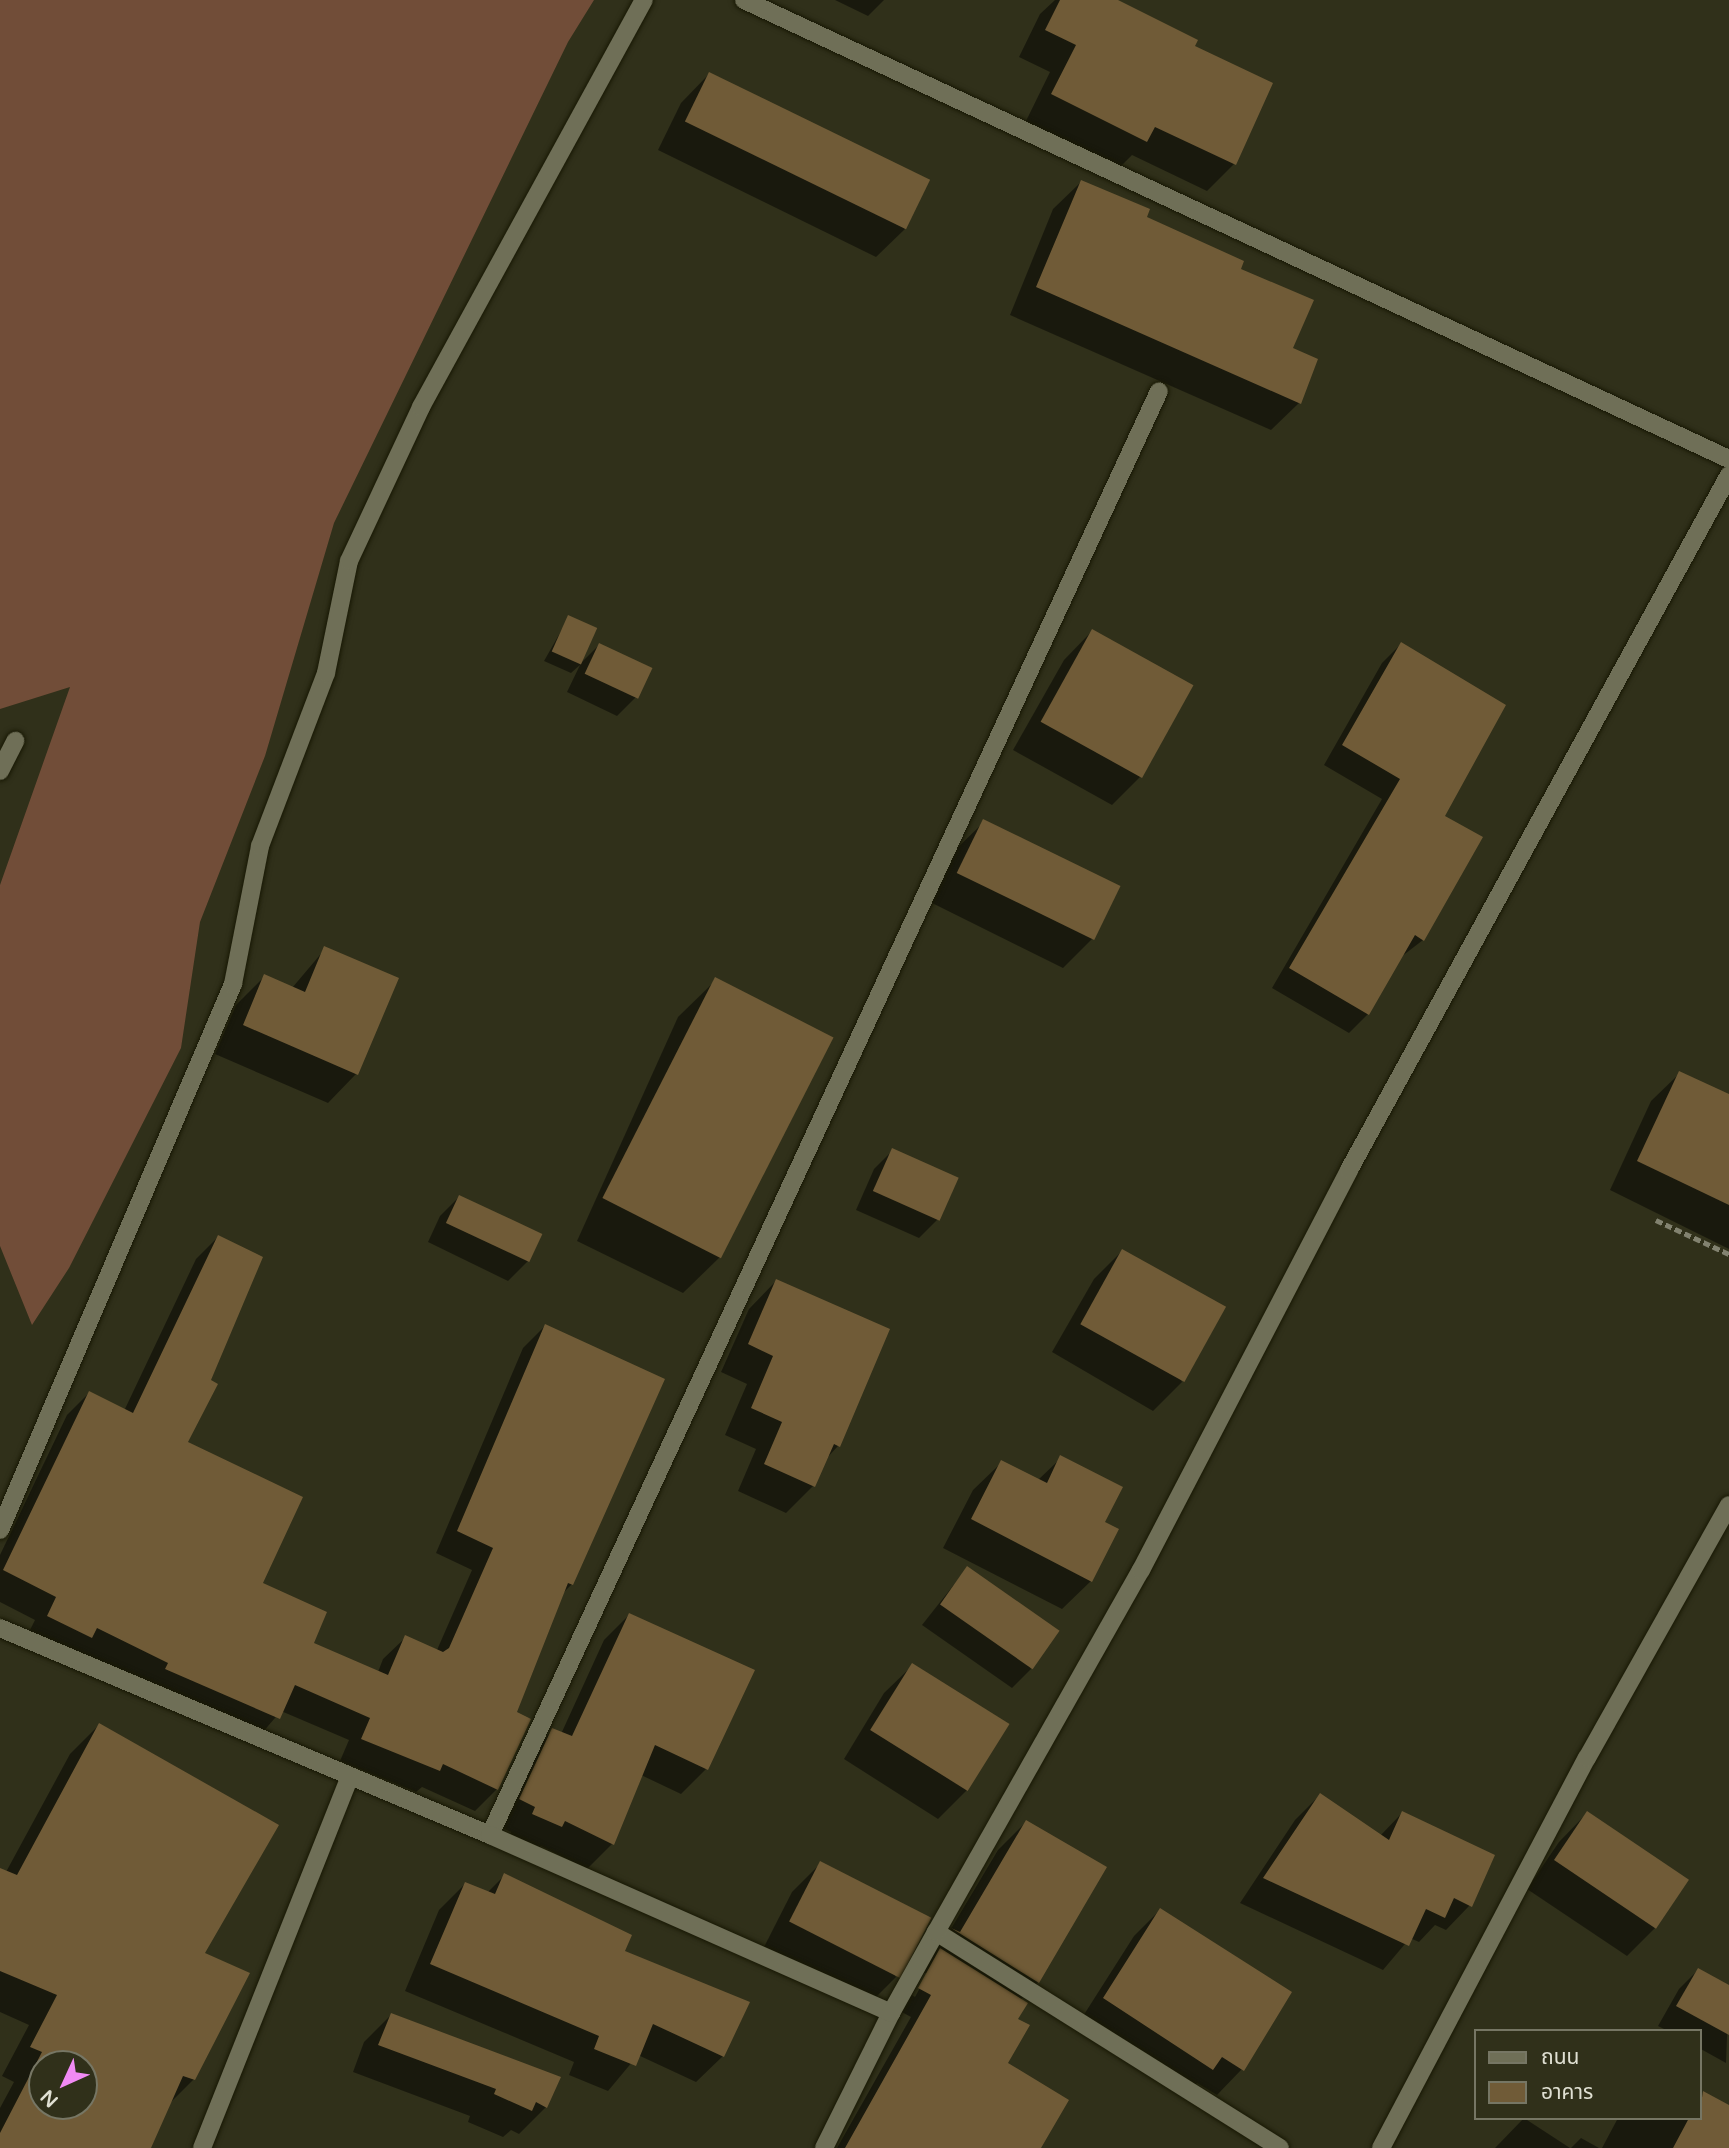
<!DOCTYPE html>
<meta charset="utf-8">
<style>
body{margin:0}
#map{position:relative;width:1729px;height:2148px;overflow:hidden;background:#30301a;font-family:"Varela Round","Noto Sans Thai",sans-serif}
div>[style]{position:absolute}
[style*='--x']{left:calc(var(--x)*1px);top:calc(var(--y)*1px);width:calc(var(--w)*1px);rotate:calc(var(--a)*1deg)}
.forest>*{inset:0;background:#714d38}
.shadow>*{inset:0;background:#0007}
.building>*{inset:0;background:#705b37;transform-origin:0 0}
.path>*{height:4.5px;margin-top:-2.25px;transform-origin:0;background:repeating-linear-gradient(90deg,#828270 0 7px,transparent 0 10.5px)}
.roads{filter:drop-shadow(0 0 2px #181804) drop-shadow(0 0 2px #181804)}
.minor>*{height:18px;margin:-9px;padding:0 9px;transform-origin:9px;border-radius:9px;background:#6f6f57}
.tertiary>*{height:18px;margin:-9px;padding:0 9px;transform-origin:9px;border-radius:9px;background:#6f6f57}
span{translate:-50% -50%;white-space:nowrap;text-align:center;line-height:1.15;-webkit-text-stroke:5px #30301a;paint-order:stroke}
.legend{position:absolute;left:1474px;top:2029px;width:228px;height:91px;box-sizing:border-box;background:#30301a;border:2px solid #767664;margin:0;padding:9px 12px;list-style:none;font-size:21px;color:#e0e0d3}
.legend li{display:flex;align-items:center;gap:14px;height:35px}
.legend b{width:35px;border:2px solid #767664}
.north{position:absolute;left:28px;top:2050px;width:70px;height:70px;box-sizing:border-box;background:#30301a;border:2px solid #767664;border-radius:50%;rotate:225deg;font-size:19px;font-weight:700;line-height:28px;text-align:center;color:#e0e0d3}
.north::after{content:'';display:block;margin:auto;width:24px;height:32px;background:#f18af4;clip-path:polygon(50% 0,100% 100%,50% 72%,0 100%)}
</style>
<div id="map">
<div class="forest">
<i style="clip-path:polygon(0 0,594px 0,568px 42px,334px 523px,265px 756px,200px 922px,181px 1048px,69px 1268px,32px 1325px,0 1246px,0 885px,70px 687px,0 709px)"></i>
</div>
<div class="shadow">
<i style="clip-path:polygon(835px 0,884px 0,868px 16px)"></i>
<i style="clip-path:polygon(1055px 0,1115px 0,1193px 47px,1234px 164px,1207px 191px,1132px 155px,1119px 168px,1026px 121px,1050px 72px,1019px 57px,1040px 14px)"></i>
<i style="clip-path:polygon(709px 74px,905px 229px,876px 257px,658px 150px,681px 103px)"></i>
<i style="clip-path:polygon(1081px 182px,1238px 270px,1291px 349px,1299px 403px,1271px 430px,1010px 315px,1053px 209px)"></i>
<i style="clip-path:polygon(569px 617px,580px 664px,599px 645px,636px 697px,617px 716px,567px 692px,580px 665px,571px 673px,544px 661px)"></i>
<i style="clip-path:polygon(1092px 631px,1140px 777px,1112px 805px,1013px 750px,1064px 660px)"></i>
<i style="clip-path:polygon(1401px 644px,1443px 816px,1423px 940px,1401px 957px,1368px 1014px,1349px 1033px,1272px 988px,1382px 799px,1324px 765px,1382px 663px)"></i>
<i style="clip-path:polygon(984px 822px,1118px 887px,1092px 939px,1063px 968px,930px 902px,955px 850px)"></i>
<i style="clip-path:polygon(325px 949px,356px 1074px,328px 1103px,215px 1054px,236px 1005px,265px 976px,292px 988px)"></i>
<i style="clip-path:polygon(716px 980px,721px 1256px,683px 1293px,577px 1241px,678px 1017px)"></i>
<i style="clip-path:polygon(1680px 1073px,1729px 1096px,1729px 1249px,1610px 1190px,1651px 1101px)"></i>
<i style="clip-path:polygon(893px 1150px,938px 1219px,919px 1238px,856px 1210px,874px 1169px)"></i>
<i style="clip-path:polygon(459px 1197px,540px 1235px,528px 1261px,508px 1281px,428px 1242px,440px 1216px)"></i>
<i style="clip-path:polygon(218px 1237px,209px 1380px,186px 1443px,261px 1584px,311px 1643px,378px 1672px,383px 1659px,406px 1637px,437px 1650px,472px 1570px,436px 1553px,523px 1348px,545px 1326px,572px 1584px,563px 1593px,515px 1713px,497px 1789px,475px 1811px,422px 1787px,416px 1792px,340px 1761px,349px 1740px,281px 1711px,256px 1740px,26px 1638px,35px 1620px,0 1602px,0 1555px,67px 1415px,89px 1393px,124px 1411px,196px 1259px)"></i>
<i style="clip-path:polygon(1122px 1251px,1182px 1382px,1153px 1411px,1052px 1352px,1094px 1279px)"></i>
<i style="clip-path:polygon(776px 1281px,838px 1446px,826px 1459px,813px 1486px,786px 1513px,738px 1491px,756px 1449px,725px 1435px,747px 1384px,721px 1372px,749px 1309px)"></i>
<i style="clip-path:polygon(1061px 1458px,1091px 1581px,1062px 1609px,943px 1548px,973px 1490px,1002px 1462px,1038px 1480px)"></i>
<i style="clip-path:polygon(967px 1568px,1031px 1669px,1012px 1688px,922px 1625px)"></i>
<i style="clip-path:polygon(629px 1615px,753px 1671px,706px 1769px,681px 1794px,641px 1775px,612px 1844px,587px 1869px,541px 1846px,536px 1851px,508px 1839px,511px 1832px,495px 1825px,527px 1755px,553px 1730px,561px 1734px,604px 1640px)"></i>
<i style="clip-path:polygon(913px 1665px,967px 1790px,938px 1819px,844px 1759px,884px 1693px)"></i>
<i style="clip-path:polygon(evenodd,99px 1725px,202px 1954px,194px 2079px,168px 2105px,149px 2148px,0 2148px,0 2108px,14px 2082px,2px 2076px,29px 2025px,0 2012px,0 1869px,6px 1872px,70px 1754px,99px 1725px,42px 2064px,84px 2064px,84px 2106px,42px 2106px,42px 2064px)"></i>
<i style="clip-path:polygon(1320px 1795px,1380px 1836px,1402px 1813px,1470px 1905px,1446px 1930px,1435px 1925px,1419px 1942px,1410px 1938px,1383px 1970px,1240px 1903px,1295px 1820px)"></i>
<i style="clip-path:polygon(1587px 1813px,1655px 1928px,1627px 1956px,1527px 1889px,1559px 1842px)"></i>
<i style="clip-path:polygon(evenodd,1026px 1822px,1104px 1868px,1038px 1982px,1020px 2000px,1005px 2064px,1038px 2148px,837px 2148px,911px 2017px,898px 2010px,924px 1957px,949px 1932px,998px 1850px,1026px 1822px,924px 1973px,928px 1973px,915px 1997px,912px 1995px,924px 1973px)"></i>
<i style="clip-path:polygon(821px 1863px,896px 1977px,868px 2005px,762px 1951px,792px 1892px)"></i>
<i style="clip-path:polygon(504px 1876px,723px 2056px,696px 2082px,638px 2055px,608px 2091px,569px 2075px,574px 2062px,405px 1991px,439px 1910px,465px 1884px,487px 1893px)"></i>
<i style="clip-path:polygon(1160px 1910px,1242px 2069px,1217px 2095px,1197px 2083px,1186px 2095px,1078px 2024px,1134px 1936px)"></i>
<i style="clip-path:polygon(1698px 1970px,1729px 1987px,1726px 2063px,1699px 2048px,1699px 2031px,1668px 2031px,1658px 2026px,1679px 1989px)"></i>
<i style="clip-path:polygon(391px 2015px,546px 2107px,519px 2134px,511px 2130px,503px 2137px,468px 2122px,470px 2116px,353px 2072px,364px 2042px)"></i>
<i style="clip-path:polygon(1703px 2093px,1729px 2107px,1727px 2148px,1602px 2148px,1618px 2118px,1699px 2118px)"></i>
<i style="clip-path:polygon(1524px 2118px,1570px 2148px,1495px 2148px)"></i>
<i style="clip-path:polygon(1581px 2138px,1599px 2148px,1571px 2148px)"></i>
</div>
<div class="building">
<i style="clip-path:polygon(1060px 0,1118px 0,1198px 40px,1195px 46px,1273px 83px,1236px 165px,1155px 127px,1147px 142px,1051px 94px,1076px 45px,1045px 30px)"></i>
<i style="left:709px;top:72px;width:246px;height:55px;rotate:26deg"></i>
<i style="clip-path:polygon(1081px 180px,1150px 209px,1147px 217px,1244px 261px,1241px 269px,1314px 300px,1293px 348px,1318px 359px,1301px 404px,1036px 287px)"></i>
<i style="left:568px;top:615px;width:32px;height:40px;rotate:24deg"></i>
<i style="left:1092px;top:629px;width:116px;height:106px;rotate:29deg"></i>
<i style="clip-path:polygon(1401px 642px,1506px 705px,1445px 816px,1483px 837px,1424px 941px,1415px 935px,1369px 1015px,1289px 968px,1400px 779px,1342px 745px)"></i>
<i style="left:599px;top:643px;width:59px;height:34px;rotate:25deg"></i>
<i style="left:983px;top:819px;width:153px;height:60px;rotate:26deg"></i>
<i style="clip-path:polygon(324px 946px,399px 978px,358px 1075px,243px 1025px,264px 974px,305px 992px)"></i>
<i style="left:715px;top:977px;width:133px;height:248px;rotate:27deg"></i>
<i style="clip-path:polygon(1679px 1071px,1729px 1094px,1729px 1205px,1637px 1161px)"></i>
<i style="left:892px;top:1148px;width:73px;height:47px;rotate:24deg"></i>
<i style="left:459px;top:1195px;width:92px;height:31px;rotate:25deg"></i>
<i style="clip-path:polygon(218px 1235px,263px 1257px,211px 1380px,218px 1384px,188px 1442px,303px 1497px,263px 1583px,327px 1612px,314px 1643px,388px 1675px,405px 1635px,443px 1652px,449px 1648px,493px 1548px,457px 1531px,545px 1324px,665px 1379px,573px 1585px,568px 1583px,517px 1712px,531px 1719px,498px 1790px,443px 1764px,440px 1771px,361px 1739px,370px 1718px,295px 1685px,280px 1719px,165px 1669px,168px 1663px,97px 1628px,92px 1638px,47px 1616px,56px 1597px,3px 1570px,89px 1391px,133px 1413px)"></i>
<i style="left:1122px;top:1249px;width:119px;height:86px;rotate:29deg"></i>
<i style="clip-path:polygon(776px 1279px,890px 1329px,840px 1447px,834px 1444px,815px 1487px,764px 1464px,782px 1422px,751px 1408px,773px 1356px,748px 1344px)"></i>
<i style="clip-path:polygon(1060px 1455px,1123px 1487px,1105px 1522px,1119px 1529px,1092px 1582px,971px 1519px,1001px 1460px,1047px 1483px)"></i>
<i style="left:967px;top:1566px;width:113px;height:47px;rotate:35deg"></i>
<i style="clip-path:polygon(629px 1613px,755px 1670px,708px 1770px,655px 1745px,614px 1845px,565px 1821px,562px 1827px,532px 1814px,535px 1807px,519px 1799px,552px 1728px,572px 1736px)"></i>
<i style="left:912px;top:1663px;width:115px;height:79px;rotate:32deg"></i>
<i style="clip-path:polygon(evenodd,99px 1723px,279px 1825px,205px 1953px,250px 1973px,195px 2080px,183px 2076px,151px 2148px,0 2148px,0 2133px,42px 2052px,30px 2047px,57px 1995px,0 1971px,0 1868px,17px 1875px,99px 1723px,42px 2064px,84px 2064px,84px 2106px,42px 2106px,42px 2064px)"></i>
<i style="clip-path:polygon(1320px 1793px,1389px 1840px,1402px 1811px,1495px 1855px,1472px 1907px,1454px 1898px,1445px 1918px,1426px 1909px,1409px 1946px,1263px 1878px)"></i>
<i style="left:1587px;top:1811px;width:123px;height:59px;rotate:34deg"></i>
<i style="clip-path:polygon(1026px 1820px,1107px 1867px,1039px 1983px,951px 1928px,960px 1932px)"></i>
<i style="left:820px;top:1861px;width:125px;height:68px;rotate:27deg"></i>
<i style="clip-path:polygon(504px 1873px,632px 1935px,625px 1951px,750px 2002px,724px 2057px,653px 2024px,636px 2066px,594px 2049px,599px 2036px,430px 1964px,465px 1882px,495px 1894px)"></i>
<i style="clip-path:polygon(1160px 1908px,1292px 1992px,1244px 2071px,1222px 2057px,1213px 2070px,1103px 1998px)"></i>
<i style="clip-path:polygon(940px 1948px,1028px 2003px,1018px 2019px,1030px 2025px,1008px 2063px,1069px 2100px,1041px 2148px,845px 2148px,931px 1995px,918px 1988px)"></i>
<i style="clip-path:polygon(1698px 1968px,1729px 1985px,1729px 2035px,1676px 2006px)"></i>
<i style="clip-path:polygon(391px 2013px,561px 2077px,547px 2108px,536px 2102px,532px 2111px,494px 2094px,496px 2089px,378px 2045px)"></i>
<i style="clip-path:polygon(1703px 2091px,1729px 2105px,1729px 2148px,1673px 2148px,1689px 2118px,1699px 2118px)"></i>
</div>
<div class="path">
<i style="--x:1656;--y:1220;--w:81;--a:25"></i>
</div>
<div class="roads">
<div class="minor">
<i style="--x:744;--y:0;--w:1087;--a:24.99"></i>
<i style="--x:0;--y:771;--w:34;--a:-63"></i>
<i style="--x:0;--y:1530;--w:594;--a:-66.89"></i>
<i style="--x:233;--y:984;--w:141;--a:-78.9"></i>
<i style="--x:260;--y:846;--w:185;--a:-69.1"></i>
<i style="--x:326;--y:673;--w:114;--a:-78.4"></i>
<i style="--x:349;--y:561;--w:170;--a:-64.9"></i>
<i style="--x:421;--y:407;--w:464;--a:-61.3"></i>
<i style="--x:490;--y:1835;--w:1591;--a:-65.14"></i>
<i style="--x:202;--y:2148;--w:398;--a:-68.3"></i>
<i style="--x:824;--y:2148;--w:151;--a:-63.6"></i>
<i style="--x:1381;--y:2148;--w:441;--a:-62.2"></i>
<i style="--x:1587;--y:1758;--w:290;--a:-60.7"></i>
</div>
<div class="tertiary">
<i style="--x:0;--y:1628;--w:532;--a:22.9"></i>
<i style="--x:490;--y:1835;--w:439;--a:23.9"></i>
<i style="--x:891;--y:2013;--w:93;--a:-60.9"></i>
<i style="--x:936;--y:1932;--w:406;--a:32.1"></i>
<i style="--x:936;--y:1932;--w:416;--a:-60.5"></i>
<i style="--x:1141;--y:1570;--w:451;--a:-62.5"></i>
<i style="--x:1349;--y:1170;--w:792;--a:-61.33"></i>
</div>
</div>
<ul class="legend">
<li><b style="height:9px;background:#6f6f57"></b>ถนน</li>
<li><b style="height:19px;background:#705b37"></b>อาคาร</li>
</ul>
<div class="north">N</div>
</div>
